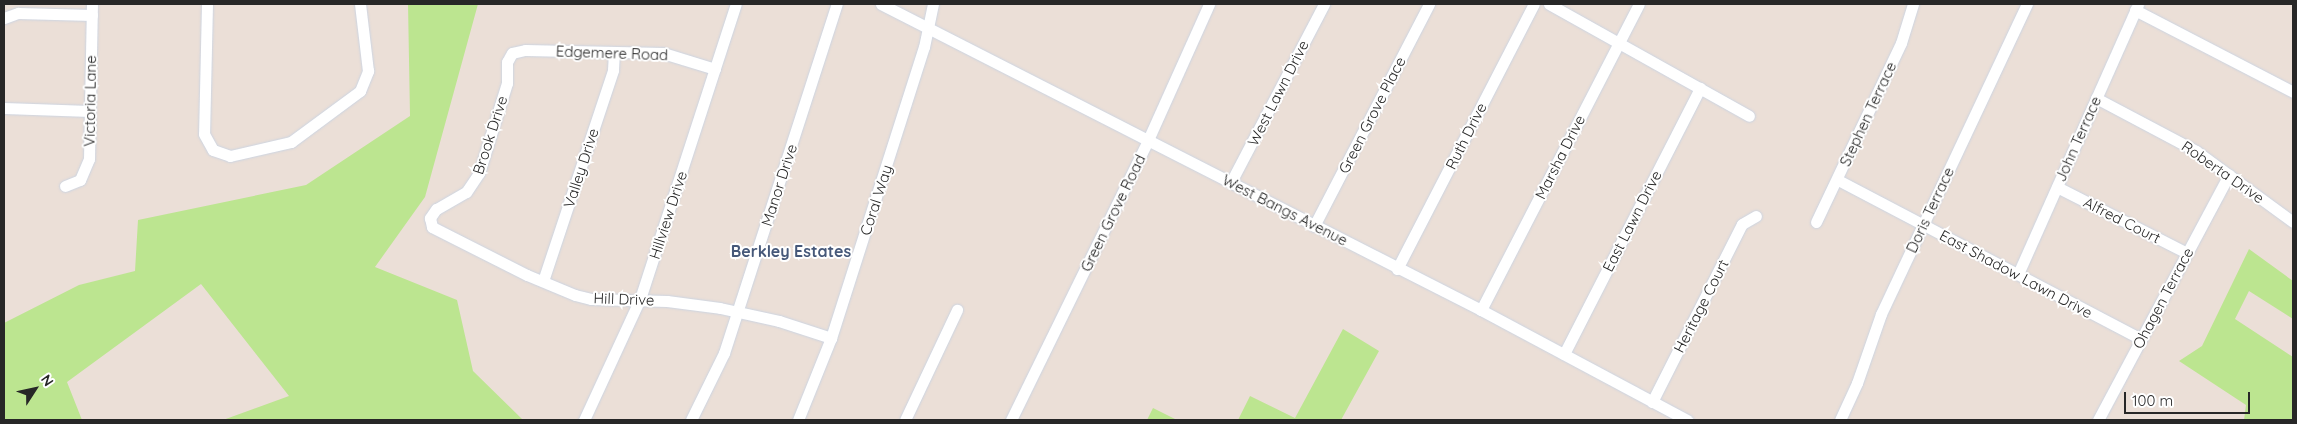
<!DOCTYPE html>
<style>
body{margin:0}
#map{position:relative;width:2297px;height:424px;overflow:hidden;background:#ebdfd7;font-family:Quicksand,sans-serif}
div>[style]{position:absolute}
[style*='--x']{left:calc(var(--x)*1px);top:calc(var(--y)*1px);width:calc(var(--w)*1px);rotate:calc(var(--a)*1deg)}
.green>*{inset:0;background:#bce590}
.roads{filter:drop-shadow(0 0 1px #ccd4e1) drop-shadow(0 0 1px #ccd4e1)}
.minor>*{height:11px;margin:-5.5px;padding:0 5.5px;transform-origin:5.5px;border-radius:5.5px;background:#fff}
span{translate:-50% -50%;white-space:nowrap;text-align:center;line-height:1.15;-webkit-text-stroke:4px #fff;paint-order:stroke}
.street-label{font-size:15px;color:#272727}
.neighbourhood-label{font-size:16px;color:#465879;font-weight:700}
.frame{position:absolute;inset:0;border:5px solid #272727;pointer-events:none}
.north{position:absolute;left:10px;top:364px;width:50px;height:50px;-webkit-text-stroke:4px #fff;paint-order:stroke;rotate:55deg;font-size:14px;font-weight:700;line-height:20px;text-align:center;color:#272727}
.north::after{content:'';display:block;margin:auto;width:18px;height:22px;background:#272727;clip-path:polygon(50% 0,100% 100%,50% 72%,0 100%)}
.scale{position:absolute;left:2124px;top:392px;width:126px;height:22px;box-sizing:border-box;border:2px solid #272727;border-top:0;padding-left:6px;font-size:15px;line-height:18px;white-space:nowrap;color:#272727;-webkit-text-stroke:4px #fff;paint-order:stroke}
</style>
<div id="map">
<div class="green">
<i style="clip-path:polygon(408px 4px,478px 4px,425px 197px,375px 267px,457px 300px,473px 371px,523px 420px,223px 420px,289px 396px,201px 284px,67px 382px,82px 420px,4px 420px,4px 323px,79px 285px,135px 271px,138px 220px,306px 185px,410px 116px)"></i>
<i style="clip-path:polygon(2249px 249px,2293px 281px,2293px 319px,2249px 291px,2235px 319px,2293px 357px,2293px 420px,2244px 420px,2246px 405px,2179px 361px,2202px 346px)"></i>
<i style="clip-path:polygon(1343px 329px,1379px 351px,1341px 420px,1238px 420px,1250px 396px,1295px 418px)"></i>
<i style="clip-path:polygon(1153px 408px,1177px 420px,1147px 420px)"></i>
</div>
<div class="roads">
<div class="minor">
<i style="--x:207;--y:4;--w:130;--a:91.3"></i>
<i style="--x:204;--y:134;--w:18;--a:61"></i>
<i style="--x:213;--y:150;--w:18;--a:19"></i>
<i style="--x:230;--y:156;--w:63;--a:-12.9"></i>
<i style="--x:291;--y:142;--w:86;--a:-36.5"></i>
<i style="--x:360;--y:91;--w:22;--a:-68"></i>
<i style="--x:368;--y:71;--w:67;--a:-96.8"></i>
<i style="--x:881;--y:4;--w:674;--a:27.02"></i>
<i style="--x:1481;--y:310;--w:234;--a:28.1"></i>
<i style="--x:1549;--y:4;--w:229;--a:29.2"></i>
<i style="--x:2135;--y:10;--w:178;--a:27.4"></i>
<i style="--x:4;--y:18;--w:15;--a:-20"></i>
<i style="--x:18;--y:13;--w:74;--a:1.5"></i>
<i style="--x:715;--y:69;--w:54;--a:-162.9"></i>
<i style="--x:663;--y:53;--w:138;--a:-178.8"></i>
<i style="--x:525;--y:50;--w:13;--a:167"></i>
<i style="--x:512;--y:53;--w:10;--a:119"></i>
<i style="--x:507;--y:62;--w:21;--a:90"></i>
<i style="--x:507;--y:83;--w:94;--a:107.3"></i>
<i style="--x:479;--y:173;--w:23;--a:124"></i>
<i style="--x:466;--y:192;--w:34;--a:150"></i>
<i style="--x:436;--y:209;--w:11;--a:124"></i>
<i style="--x:430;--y:218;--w:9;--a:77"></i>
<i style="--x:432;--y:227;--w:106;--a:26.8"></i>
<i style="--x:527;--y:275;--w:52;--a:22.6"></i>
<i style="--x:575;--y:295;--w:16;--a:14"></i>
<i style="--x:591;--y:299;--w:76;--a:1.5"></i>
<i style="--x:667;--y:301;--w:53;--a:7.5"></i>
<i style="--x:720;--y:308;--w:60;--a:12.4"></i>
<i style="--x:779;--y:321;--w:55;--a:18.1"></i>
<i style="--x:2096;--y:98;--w:113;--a:27.9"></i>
<i style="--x:2196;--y:151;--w:120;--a:36.2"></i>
<i style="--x:4;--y:108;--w:86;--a:2"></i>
<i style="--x:1838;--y:180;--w:342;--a:27.7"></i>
<i style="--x:1231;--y:182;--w:201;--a:-62.4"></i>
<i style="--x:65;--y:186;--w:16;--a:-22"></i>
<i style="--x:80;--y:180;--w:23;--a:-67"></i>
<i style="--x:89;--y:159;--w:155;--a:-88.9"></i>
<i style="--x:2057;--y:187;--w:146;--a:26.9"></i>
<i style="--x:1816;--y:222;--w:198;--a:-64.6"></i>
<i style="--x:1901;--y:43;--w:41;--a:-72.9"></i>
<i style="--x:1314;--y:226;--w:250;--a:-62.6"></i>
<i style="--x:1397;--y:269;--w:298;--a:-62.7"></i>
<i style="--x:2018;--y:274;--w:295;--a:-66"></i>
<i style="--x:543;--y:281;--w:222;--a:-71.6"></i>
<i style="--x:613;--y:70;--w:17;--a:-87"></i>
<i style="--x:1481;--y:310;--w:344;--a:-62.7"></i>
<i style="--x:1564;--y:354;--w:299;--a:-62.9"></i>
<i style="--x:1652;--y:402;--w:199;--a:-63.2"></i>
<i style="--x:1742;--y:224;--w:16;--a:-30"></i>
<i style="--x:584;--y:420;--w:133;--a:-65.2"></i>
<i style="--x:640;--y:299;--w:310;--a:-72"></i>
<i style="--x:691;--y:420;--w:75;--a:-63.8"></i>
<i style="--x:724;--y:353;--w:367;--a:-72.1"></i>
<i style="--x:798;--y:420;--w:88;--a:-68.1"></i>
<i style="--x:831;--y:338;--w:305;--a:-72.3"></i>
<i style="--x:924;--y:47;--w:44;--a:-78.2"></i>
<i style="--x:905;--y:420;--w:122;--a:-64.7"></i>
<i style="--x:1011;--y:420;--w:312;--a:-63.9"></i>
<i style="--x:1148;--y:140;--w:149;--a:-65.8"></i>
<i style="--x:1840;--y:420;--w:41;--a:-65.3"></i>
<i style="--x:1857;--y:383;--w:73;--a:-70.8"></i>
<i style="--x:1881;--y:314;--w:343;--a:-64.8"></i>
<i style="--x:2098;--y:420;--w:278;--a:-61.9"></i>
</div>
</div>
<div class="street-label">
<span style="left:612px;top:53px;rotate:2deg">Edgemere Road</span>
<span style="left:1278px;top:93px;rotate:-63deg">West Lawn Drive</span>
<span style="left:90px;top:101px;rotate:-89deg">Victoria Lane</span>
<span style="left:1868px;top:114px;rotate:-65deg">Stephen Terrace</span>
<span style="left:1372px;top:115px;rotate:-63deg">Green Grove Place</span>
<span style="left:490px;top:135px;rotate:-72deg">Brook Drive</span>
<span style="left:1466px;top:136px;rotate:-63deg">Ruth Drive</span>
<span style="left:2078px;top:139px;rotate:-66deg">John Terrace</span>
<span style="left:1560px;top:157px;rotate:-63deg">Marsha Drive</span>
<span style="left:581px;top:168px;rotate:-72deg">Valley Drive</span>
<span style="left:2223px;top:172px;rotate:35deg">Roberta Drive</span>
<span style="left:779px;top:185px;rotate:-72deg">Manor Drive</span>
<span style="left:876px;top:200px;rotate:-72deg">Coral Way</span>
<span style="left:1285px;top:210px;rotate:27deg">West Bangs Avenue</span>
<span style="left:1930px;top:210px;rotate:-65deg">Doris Terrace</span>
<span style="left:1113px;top:213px;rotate:-64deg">Green Grove Road</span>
<span style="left:668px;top:215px;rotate:-72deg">Hillview Drive</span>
<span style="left:2122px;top:220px;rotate:27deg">Alfred Court</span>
<span style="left:1632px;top:221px;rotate:-63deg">East Lawn Drive</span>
<span style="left:2016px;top:274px;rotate:28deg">East Shadow Lawn Drive</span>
<span style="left:2163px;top:298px;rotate:-62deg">Ohagen Terrace</span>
<span style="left:624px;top:299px;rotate:2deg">Hill Drive</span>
<span style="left:1701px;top:306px;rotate:-63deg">Heritage Court</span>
</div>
<div class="neighbourhood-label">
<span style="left:791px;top:251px">Berkley Estates</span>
</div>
<div class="frame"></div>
<div class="north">N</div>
<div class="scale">100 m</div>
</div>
